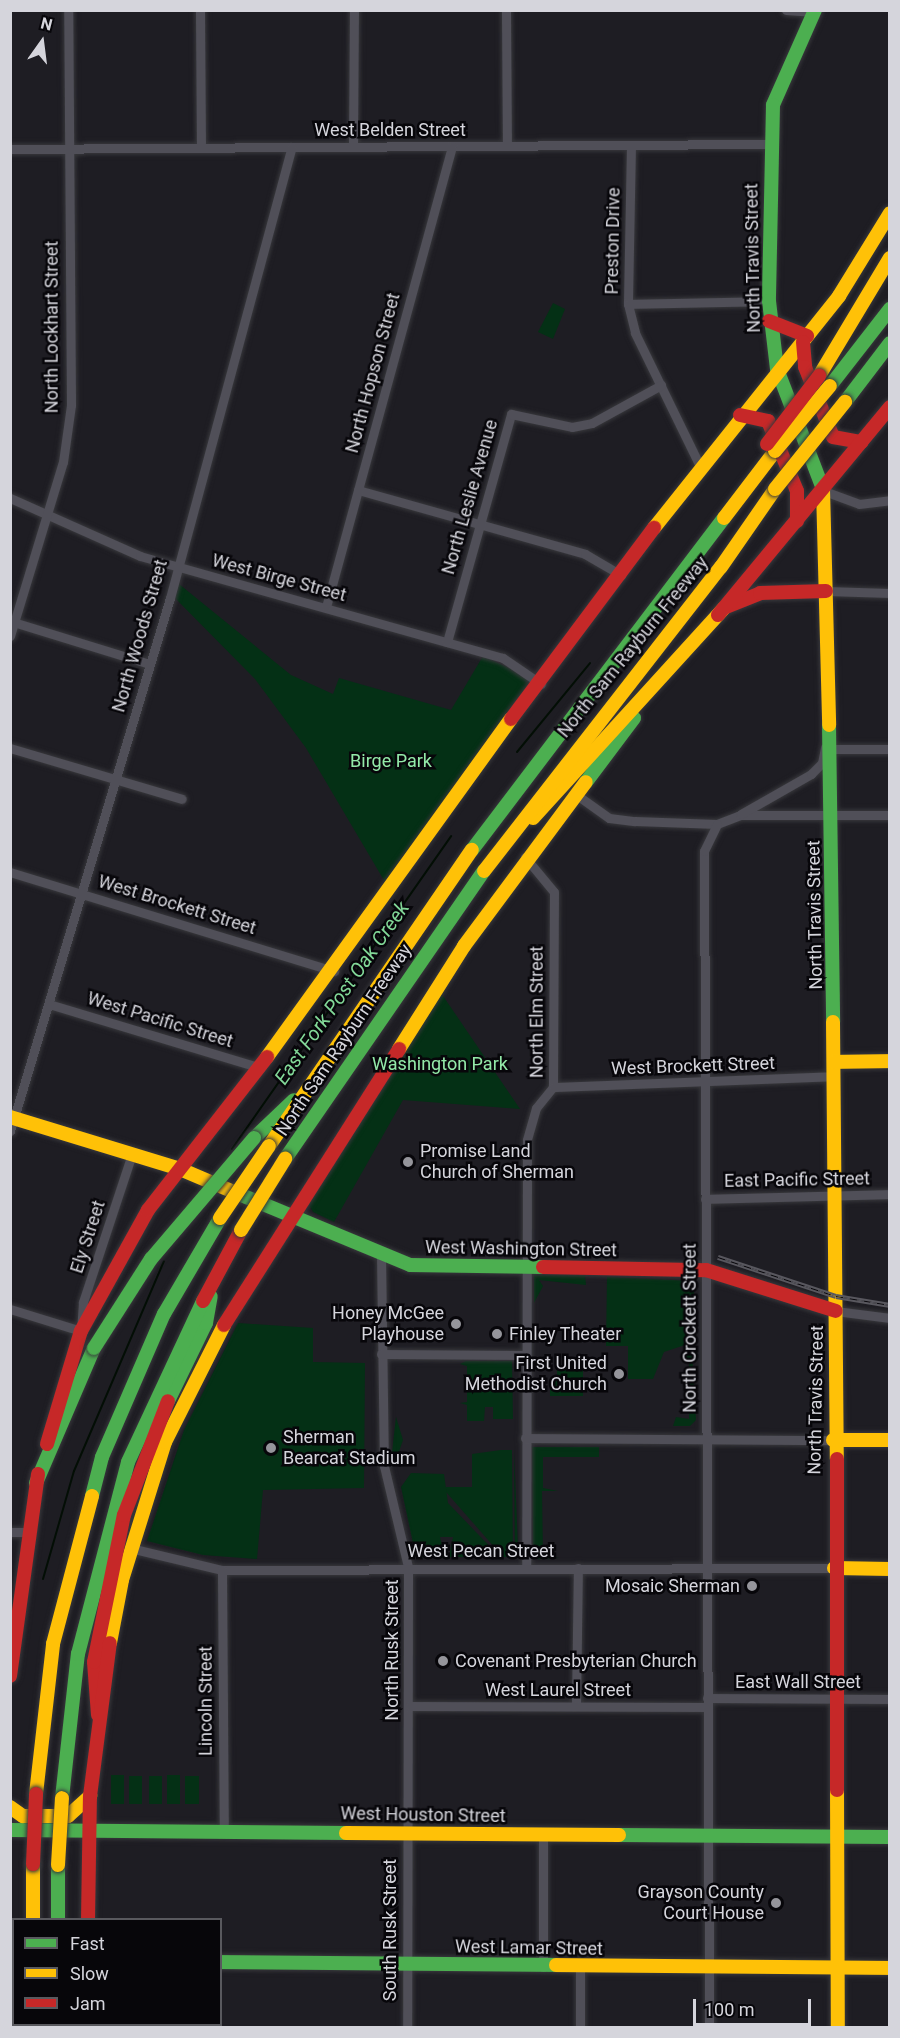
<!DOCTYPE html>
<style>
body{margin:0}
#map{position:relative;width:900px;height:2038px;overflow:hidden;background:#1e1d23;font-family:Roboto,sans-serif}
div>[style]{position:absolute}
[style*='--x']{left:calc(var(--x)*1px);top:calc(var(--y)*1px);width:calc(var(--w)*1px);rotate:calc(var(--a)*1deg)}
.green>*{inset:0;background:#043015;transform-origin:0 0}
.stream>*{height:2px;margin:-1px;padding:0 1px;transform-origin:1px;border-radius:1px;background:#030e05}
.roads{filter:drop-shadow(0 0 2px #38383c) drop-shadow(0 0 2px #38383c)}
.street>*{height:9px;margin:-4.5px;padding:0 4.5px;transform-origin:4.5px;border-radius:4.5px;background:#504f58}
.fast>*{height:14px;margin:-7px;padding:0 7px;transform-origin:7px;border-radius:7px;background:#4caf50}
.slow>*{height:14px;margin:-7px;padding:0 7px;transform-origin:7px;border-radius:7px;background:#ffc107}
.jam>*{height:14px;margin:-7px;padding:0 7px;transform-origin:7px;border-radius:7px;background:#c62828}
.rail>*{height:4.5px;margin-top:-2.25px;transform-origin:0;background:repeating-linear-gradient(90deg,#07060a 0 7px,#58575e 0 14px);box-sizing:border-box;border-block:2px solid #58575e}
.bridges{filter:drop-shadow(0 0 2px #38383c) drop-shadow(0 0 2px #38383c)}
.fast-bridge>*{height:14px;margin:-7px;padding:0 7px;transform-origin:7px;border-radius:7px;background:#4caf50}
.slow-bridge>*{height:14px;margin:-7px;padding:0 7px;transform-origin:7px;border-radius:7px;background:#ffc107}
.jam-bridge>*{height:14px;margin:-7px;padding:0 7px;transform-origin:7px;border-radius:7px;background:#c62828}
.dots>*{width:16px;height:16px;translate:-50% -50%;box-sizing:border-box;border:3px solid #07060a;border-radius:50%}
span{translate:-50% -50%;white-space:nowrap;text-align:center;line-height:1.15;-webkit-text-stroke:5px #07060a;paint-order:stroke}
.street-label{font-size:18px;color:#d5d5dc}
.park-label{font-size:18px;color:#93e9a8}
.poi-label{font-size:18px;color:#d5d5dc}
.left{translate:0 -50%;text-align:left}
.right{translate:-100% -50%;text-align:right}
.water-label{font-size:20px;color:#82d898;font-style:italic}
.frame{position:absolute;inset:0;border:12px solid #d5d5dc;pointer-events:none}
.legend{position:absolute;left:12px;top:1918px;width:210px;height:108px;box-sizing:border-box;background:#07060a;border:2px solid #59595e;margin:0;padding:8px 10px;list-style:none;font-size:18px;color:#d5d5dc}
.legend li{display:flex;align-items:center;gap:12px;height:30px}
.legend b{width:30px;border:2px solid #59595e}
.north{position:absolute;left:12px;top:12px;width:60px;height:60px;-webkit-text-stroke:4px #07060a;paint-order:stroke;rotate:14deg;font-size:16px;font-weight:700;line-height:24px;text-align:center;color:#d5d5dc}
.north::after{content:'';display:block;margin:auto;width:21px;height:27px;background:#d5d5dc;clip-path:polygon(50% 0,100% 100%,50% 72%,0 100%)}
.scale{position:absolute;left:693px;top:1999px;width:118px;height:27px;box-sizing:border-box;border:3px solid #d5d5dc;border-top:0;padding-left:8px;font-size:18px;line-height:21px;white-space:nowrap;color:#d5d5dc;-webkit-text-stroke:4px #07060a;paint-order:stroke}
</style>
<div id="map">
<div class="green">
<i style="clip-path:polygon(553px 303px,565px 309px,553px 339px,538px 332px)"></i>
<i style="clip-path:polygon(179px 584px,291px 675px,333px 694px,339px 678px,451px 710px,483px 656px,528px 677px,528px 686px,385px 882px,306px 748px,255px 679px,175px 598px)"></i>
<i style="clip-path:polygon(439px 990px,520px 1109px,403px 1100px,334px 1222px,313px 1212px,308px 1203px)"></i>
<i style="clip-path:polygon(534px 1275px,585px 1275px,586px 1285px,539px 1280px,543px 1286px,534px 1303px)"></i>
<i style="clip-path:polygon(607px 1277px,694px 1281px,694px 1342px,664px 1352px,653px 1379px,628px 1379px,628px 1346px,606px 1346px)"></i>
<i style="clip-path:polygon(238px 1323px,313px 1328px,313px 1362px,365px 1363px,364px 1488px,263px 1490px,257px 1559px,203px 1555px,147px 1541px,184px 1430px)"></i>
<i style="clip-path:polygon(692px 1352px,696px 1420px,690px 1426px,673px 1426px,676px 1417px,689px 1419px,689px 1360px,683px 1355px)"></i>
<i style="clip-path:polygon(466px 1361px,512px 1361px,513px 1419px,493px 1419px,493px 1407px,485px 1407px,484px 1421px,467px 1421px,467px 1405px,460px 1403px,467px 1402px,467px 1366px,460px 1364px)"></i>
<i style="clip-path:polygon(557px 1370px,583px 1370px,583px 1396px,550px 1396px,550px 1378px,557px 1377px)"></i>
<i style="clip-path:polygon(396px 1417px,403px 1440px,396px 1460px,392px 1452px)"></i>
<i style="clip-path:polygon(599px 1447px,599px 1457px,543px 1457px,543px 1488px,558px 1491px,542px 1491px,543px 1555px,559px 1558px,533px 1559px,532px 1447px)"></i>
<i style="clip-path:polygon(501px 1450px,512px 1450px,513px 1557px,503px 1557px,446px 1492px,446px 1487px,472px 1487px,472px 1454px)"></i>
<i style="clip-path:polygon(514px 1450px,518px 1547px,515px 1557px)"></i>
<i style="clip-path:polygon(411px 1473px,444px 1474px,448px 1503px,500px 1557px,449px 1557px,453px 1537px,440px 1537px,445px 1558px,416px 1557px,401px 1487px)"></i>
<i style="left:111px;top:1775px;width:13px;height:29px"></i>
<i style="left:167px;top:1775px;width:13px;height:29px"></i>
<i style="left:129px;top:1776px;width:13px;height:28px"></i>
<i style="left:149px;top:1776px;width:13px;height:28px"></i>
<i style="left:185px;top:1776px;width:14px;height:28px"></i>
</div>
<div class="stream">
<i style="--x:517;--y:752;--w:115;--a:-50.6"></i>
<i style="--x:232;--y:1149;--w:382;--a:-55"></i>
<i style="--x:43;--y:1579;--w:112;--a:-74"></i>
<i style="--x:74;--y:1471;--w:228;--a:-66.8"></i>
</div>
<div class="roads">
<div class="street">
<i style="--x:200;--y:10;--w:136;--a:89.6"></i>
<i style="--x:506;--y:10;--w:135;--a:89.6"></i>
<i style="--x:786;--y:10;--w:29;--a:4"></i>
<i style="--x:631;--y:145;--w:159;--a:91.1"></i>
<i style="--x:628;--y:304;--w:30;--a:76"></i>
<i style="--x:635;--y:333;--w:148;--a:64"></i>
<i style="--x:353;--y:146;--w:136;--a:-89.6"></i>
<i style="--x:10;--y:149;--w:760;--a:-0.38"></i>
<i style="--x:628;--y:304;--w:141;--a:-1.2"></i>
<i style="--x:358;--y:490;--w:236;--a:15.7"></i>
<i style="--x:585;--y:554;--w:42;--a:30.3"></i>
<i style="--x:824;--y:491;--w:37;--a:20"></i>
<i style="--x:859;--y:504;--w:31;--a:-7"></i>
<i style="--x:10;--y:498;--w:142;--a:24"></i>
<i style="--x:140;--y:556;--w:377;--a:15.7"></i>
<i style="--x:503;--y:658;--w:46;--a:34.4"></i>
<i style="--x:826;--y:591;--w:64;--a:1.8"></i>
<i style="--x:326;--y:607;--w:477;--a:-74.7"></i>
<i style="--x:10;--y:621;--w:146;--a:17.1"></i>
<i style="--x:10;--y:636;--w:182;--a:-73.1"></i>
<i style="--x:63;--y:462;--w:58;--a:-82"></i>
<i style="--x:71;--y:405;--w:395;--a:-90.4"></i>
<i style="--x:447;--y:642;--w:237;--a:-74.3"></i>
<i style="--x:511;--y:414;--w:62;--a:12"></i>
<i style="--x:572;--y:427;--w:20;--a:-11"></i>
<i style="--x:592;--y:423;--w:79;--a:-28.8"></i>
<i style="--x:10;--y:748;--w:179;--a:16.5"></i>
<i style="--x:830;--y:749;--w:60;--a:0"></i>
<i style="--x:574;--y:793;--w:43;--a:35.5"></i>
<i style="--x:609;--y:818;--w:26;--a:7"></i>
<i style="--x:635;--y:821;--w:82;--a:2.1"></i>
<i style="--x:717;--y:824;--w:25;--a:-21"></i>
<i style="--x:740;--y:815;--w:150;--a:0"></i>
<i style="--x:741;--y:814;--w:81;--a:-29.7"></i>
<i style="--x:811;--y:774;--w:16;--a:-45"></i>
<i style="--x:822;--y:763;--w:16;--a:-79"></i>
<i style="--x:525;--y:857;--w:45;--a:50.4"></i>
<i style="--x:554;--y:892;--w:195;--a:90.3"></i>
<i style="--x:553;--y:1087;--w:27;--a:129"></i>
<i style="--x:536;--y:1108;--w:33;--a:106"></i>
<i style="--x:527;--y:1140;--w:428;--a:90.1"></i>
<i style="--x:10;--y:872;--w:339;--a:17"></i>
<i style="--x:49;--y:1004;--w:221;--a:16.8"></i>
<i style="--x:553;--y:1087;--w:281;--a:-2.2"></i>
<i style="--x:10;--y:1131;--w:556;--a:-73.29"></i>
<i style="--x:170;--y:598;--w:467;--a:-74.9"></i>
<i style="--x:705;--y:1199;--w:185;--a:-1.5"></i>
<i style="--x:381;--y:1254;--w:212;--a:89.2"></i>
<i style="--x:384;--y:1466;--w:104;--a:76.6"></i>
<i style="--x:408;--y:1567;--w:461;--a:90.1"></i>
<i style="--x:10;--y:1309;--w:74;--a:17.2"></i>
<i style="--x:81;--y:1331;--w:29;--a:-86"></i>
<i style="--x:83;--y:1302;--w:156;--a:-71.7"></i>
<i style="--x:836;--y:1311;--w:54;--a:7.4"></i>
<i style="--x:381;--y:1354;--w:144;--a:0.4"></i>
<i style="--x:525;--y:1438;--w:308;--a:0.4"></i>
<i style="--x:10;--y:1532;--w:16;--a:0"></i>
<i style="--x:130;--y:1548;--w:95;--a:13.4"></i>
<i style="--x:222;--y:1570;--w:612;--a:-0.19"></i>
<i style="--x:222;--y:1570;--w:262;--a:89.6"></i>
<i style="--x:707;--y:1698;--w:183;--a:0.3"></i>
<i style="--x:576;--y:1705;--w:137;--a:-89.2"></i>
<i style="--x:410;--y:1706;--w:297;--a:0.2"></i>
<i style="--x:543;--y:1967;--w:132;--a:-90"></i>
<i style="--x:580;--y:2028;--w:61;--a:-90"></i>
<i style="--x:709;--y:2028;--w:1177;--a:-90.24"></i>
<i style="--x:704;--y:851;--w:30;--a:-64"></i>
</div>
<div class="fast">
<i style="--x:815;--y:10;--w:104;--a:113.9"></i>
<i style="--x:773;--y:105;--w:196;--a:91.2"></i>
<i style="--x:769;--y:301;--w:68;--a:83.3"></i>
<i style="--x:777;--y:369;--w:129;--a:69"></i>
<i style="--x:830;--y:386;--w:98;--a:-52.1"></i>
<i style="--x:845;--y:402;--w:74;--a:-52.7"></i>
<i style="--x:829;--y:725;--w:297;--a:89.2"></i>
<i style="--x:586;--y:782;--w:80;--a:-53.1"></i>
<i style="--x:472;--y:850;--w:417;--a:-52.8"></i>
<i style="--x:254;--y:1138;--w:55;--a:-43.5"></i>
<i style="--x:285;--y:1159;--w:350;--a:-55.4"></i>
<i style="--x:234;--y:1192;--w:191;--a:22.5"></i>
<i style="--x:410;--y:1265;--w:133;--a:0.9"></i>
<i style="--x:168;--y:1401;--w:87;--a:-64"></i>
<i style="--x:206;--y:1323;--w:27;--a:-80"></i>
<i style="--x:36;--y:1483;--w:147;--a:-66.8"></i>
<i style="--x:92;--y:1496;--w:40;--a:-75.6"></i>
<i style="--x:102;--y:1457;--w:156;--a:-66.6"></i>
<i style="--x:164;--y:1314;--w:111;--a:-59.7"></i>
<i style="--x:62;--y:1798;--w:145;--a:-83.7"></i>
<i style="--x:78;--y:1654;--w:198;--a:-75.4"></i>
<i style="--x:128;--y:1462;--w:178;--a:-65"></i>
<i style="--x:10;--y:1830;--w:336;--a:0.5"></i>
<i style="--x:619;--y:1835;--w:271;--a:0.4"></i>
<i style="--x:58;--y:1865;--w:55;--a:90"></i>
<i style="--x:220;--y:1962;--w:336;--a:0.5"></i>
<i style="--x:91;--y:2024;--w:4;--a:90"></i>
</div>
<div class="slow">
<i style="--x:819;--y:376;--w:138;--a:-59"></i>
<i style="--x:823;--y:489;--w:236;--a:88.5"></i>
<i style="--x:724;--y:518;--w:84;--a:-52.7"></i>
<i style="--x:654;--y:528;--w:297;--a:-51.4"></i>
<i style="--x:839;--y:296;--w:97;--a:-58.4"></i>
<i style="--x:533;--y:818;--w:284;--a:-47.7"></i>
<i style="--x:484;--y:871;--w:385;--a:-52.1"></i>
<i style="--x:721;--y:567;--w:95;--a:-55.3"></i>
<i style="--x:833;--y:1022;--w:437;--a:89.5"></i>
<i style="--x:399;--y:1049;--w:122;--a:-57.7"></i>
<i style="--x:464;--y:946;--w:204;--a:-53.4"></i>
<i style="--x:267;--y:1057;--w:417;--a:-54.2"></i>
<i style="--x:834;--y:1062;--w:56;--a:-1"></i>
<i style="--x:10;--y:1117;--w:178;--a:17"></i>
<i style="--x:180;--y:1169;--w:59;--a:23.1"></i>
<i style="--x:269;--y:1146;--w:359;--a:-55.6"></i>
<i style="--x:833;--y:1440;--w:57;--a:0"></i>
<i style="--x:834;--y:1568;--w:56;--a:1"></i>
<i style="--x:110;--y:1643;--w:64;--a:-79.2"></i>
<i style="--x:122;--y:1580;--w:145;--a:-72.7"></i>
<i style="--x:165;--y:1442;--w:131;--a:-63.2"></i>
<i style="--x:837;--y:1790;--w:238;--a:89.8"></i>
<i style="--x:36;--y:1794;--w:151;--a:-83.5"></i>
<i style="--x:53;--y:1644;--w:153;--a:-75.2"></i>
<i style="--x:10;--y:1807;--w:16;--a:35"></i>
<i style="--x:23;--y:1816;--w:45;--a:0"></i>
<i style="--x:68;--y:1816;--w:30;--a:-42"></i>
<i style="--x:346;--y:1833;--w:273;--a:0.4"></i>
<i style="--x:33;--y:1864;--w:56;--a:90"></i>
<i style="--x:556;--y:1965;--w:334;--a:0.5"></i>
<i style="--x:10;--y:1988;--w:6;--a:-51"></i>
<i style="--x:41;--y:2024;--w:4;--a:90"></i>
<i style="--x:63;--y:2024;--w:4;--a:90"></i>
</div>
<div class="jam">
<i style="--x:769;--y:321;--w:41;--a:21.5"></i>
<i style="--x:803;--y:342;--w:25;--a:85"></i>
<i style="--x:805;--y:367;--w:75;--a:68.2"></i>
<i style="--x:833;--y:437;--w:29;--a:10"></i>
<i style="--x:740;--y:415;--w:29;--a:12"></i>
<i style="--x:768;--y:421;--w:76;--a:67.5"></i>
<i style="--x:797;--y:491;--w:30;--a:90"></i>
<i style="--x:726;--y:607;--w:37;--a:-22"></i>
<i style="--x:760;--y:593;--w:66;--a:-1.7"></i>
<i style="--x:718;--y:615;--w:270;--a:-50.4"></i>
<i style="--x:511;--y:719;--w:239;--a:-53.2"></i>
<i style="--x:543;--y:1267;--w:163;--a:1.1"></i>
<i style="--x:706;--y:1270;--w:136;--a:17.5"></i>
<i style="--x:203;--y:1301;--w:81;--a:-61.8"></i>
<i style="--x:224;--y:1325;--w:327;--a:-57.6"></i>
<i style="--x:47;--y:1444;--w:118;--a:-73.3"></i>
<i style="--x:81;--y:1331;--w:138;--a:-61"></i>
<i style="--x:148;--y:1210;--w:194;--a:-52.1"></i>
<i style="--x:837;--y:1459;--w:331;--a:90"></i>
<i style="--x:10;--y:1676;--w:204;--a:-82.1"></i>
<i style="--x:98;--y:1715;--w:53;--a:-94.3"></i>
<i style="--x:94;--y:1662;--w:150;--a:-78.5"></i>
<i style="--x:124;--y:1515;--w:122;--a:-68.9"></i>
<i style="--x:88;--y:1920;--w:124;--a:-89.1"></i>
<i style="--x:90;--y:1796;--w:154;--a:-82.6"></i>
<i style="--x:10;--y:1961;--w:4;--a:0"></i>
</div>
</div>
<div class="rail">
<i style="--x:718;--y:1257;--w:124;--a:18.3"></i>
<i style="--x:836;--y:1296;--w:55;--a:9.5"></i>
</div>
<div class="bridges">
<div class="fast-bridge">
<i style="--x:94;--y:1348;--w:106;--a:-57.4"></i>
<i style="--x:151;--y:1259;--w:159;--a:-49.6"></i>
</div>
<div class="slow-bridge">
<i style="--x:775;--y:451;--w:85;--a:-49.8"></i>
<i style="--x:775;--y:489;--w:112;--a:-51.2"></i>
<i style="--x:220;--y:1218;--w:87;--a:-55.8"></i>
<i style="--x:241;--y:1230;--w:84;--a:-58.2"></i>
<i style="--x:58;--y:1865;--w:67;--a:-86.6"></i>
</div>
<div class="jam-bridge">
<i style="--x:767;--y:444;--w:86;--a:-52.6"></i>
<i style="--x:33;--y:1864;--w:70;--a:-87.5"></i>
</div>
</div>
<div class="dots">
<i style="left:408px;top:1162px;background:#95959b"></i>
<i style="left:456px;top:1324px;background:#95959b"></i>
<i style="left:497px;top:1334px;background:#95959b"></i>
<i style="left:619px;top:1374px;background:#95959b"></i>
<i style="left:271px;top:1448px;background:#95959b"></i>
<i style="left:752px;top:1586px;background:#95959b"></i>
<i style="left:443px;top:1661px;background:#95959b"></i>
<i style="left:776px;top:1903px;background:#95959b"></i>
</div>
<div class="street-label">
<span style="left:390px;top:130px">West Belden Street</span>
<span style="left:613px;top:241px;rotate:-89deg">Preston Drive</span>
<span style="left:753px;top:258px;rotate:-91deg">North Travis Street</span>
<span style="left:52px;top:327px;rotate:-90deg">North Lockhart Street</span>
<span style="left:373px;top:373px;rotate:-75deg">North Hopson Street</span>
<span style="left:470px;top:497px;rotate:-74deg">North Leslie Avenue</span>
<span style="left:279px;top:578px;rotate:15deg">West Birge Street</span>
<span style="left:140px;top:636px;rotate:-74deg">North Woods Street</span>
<span style="left:633px;top:647px;rotate:-51deg">North Sam Rayburn Freeway</span>
<span style="left:177px;top:905px;rotate:17deg">West Brockett Street</span>
<span style="left:815px;top:915px;rotate:-91deg">North Travis Street</span>
<span style="left:537px;top:1012px;rotate:-90deg">North Elm Street</span>
<span style="left:160px;top:1020px;rotate:17deg">West Pacific Street</span>
<span style="left:344px;top:1040px;rotate:-56deg">North Sam Rayburn Freeway</span>
<span style="left:693px;top:1066px;rotate:-2deg">West Brockett Street</span>
<span style="left:797px;top:1180px;rotate:-1deg">East Pacific Street</span>
<span style="left:88px;top:1237px;rotate:-72deg">Ely Street</span>
<span style="left:521px;top:1249px;rotate:1deg">West Washington Street</span>
<span style="left:690px;top:1328px;rotate:-90deg">North Crockett Street</span>
<span style="left:816px;top:1400px;rotate:-89deg">North Travis Street</span>
<span style="left:481px;top:1551px">West Pecan Street</span>
<span style="left:392px;top:1650px;rotate:-90deg">North Rusk Street</span>
<span style="left:798px;top:1682px">East Wall Street</span>
<span style="left:558px;top:1690px">West Laurel Street</span>
<span style="left:206px;top:1701px;rotate:-90deg">Lincoln Street</span>
<span style="left:423px;top:1815px;rotate:1deg">West Houston Street</span>
<span style="left:390px;top:1930px;rotate:-90deg">South Rusk Street</span>
<span style="left:529px;top:1948px;rotate:1deg">West Lamar Street</span>
</div>
<div class="park-label">
<span style="left:391px;top:761px">Birge Park</span>
<span style="left:440px;top:1064px">Washington Park</span>
</div>
<div class="poi-label">
<span class="left" style="left:420px;top:1162px">Promise Land<br>Church of Sherman</span>
<span class="right" style="left:444px;top:1324px">Honey McGee<br>Playhouse</span>
<span class="left" style="left:509px;top:1334px">Finley Theater</span>
<span class="right" style="left:607px;top:1374px">First United<br>Methodist Church</span>
<span class="left" style="left:283px;top:1448px">Sherman<br>Bearcat Stadium</span>
<span class="right" style="left:740px;top:1586px">Mosaic Sherman</span>
<span class="left" style="left:455px;top:1661px">Covenant Presbyterian Church</span>
<span class="right" style="left:764px;top:1903px">Grayson County<br>Court House</span>
</div>
<div class="water-label">
<span style="left:342px;top:993px;rotate:-55deg">East Fork Post Oak Creek</span>
</div>
<div class="frame"></div>
<ul class="legend">
<li><b style="height:8px;background:#4caf50"></b>Fast</li>
<li><b style="height:8px;background:#ffc107"></b>Slow</li>
<li><b style="height:8px;background:#c62828"></b>Jam</li>
</ul>
<div class="north">N</div>
<div class="scale">100 m</div>
</div>
